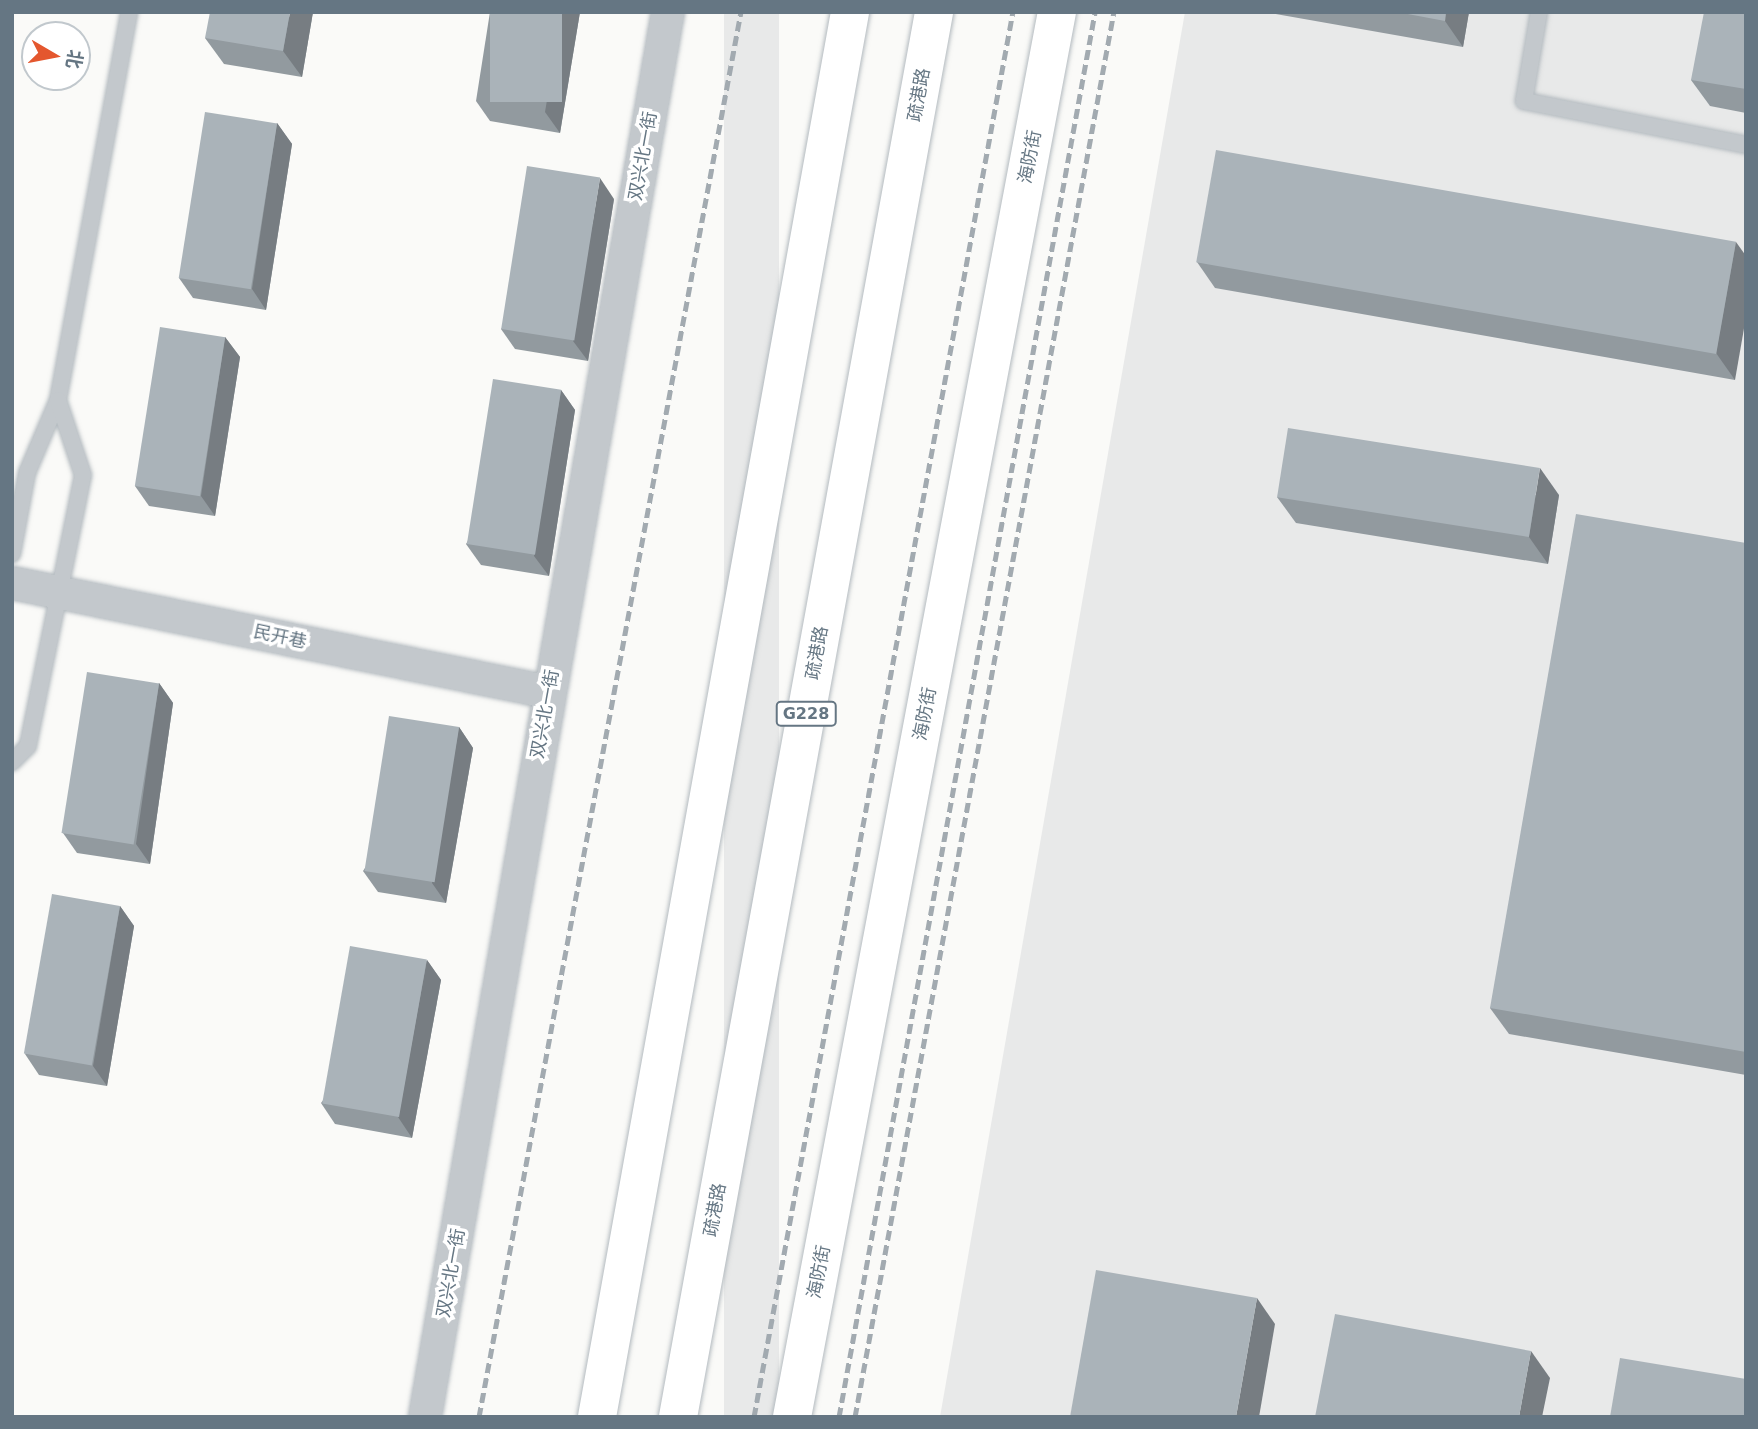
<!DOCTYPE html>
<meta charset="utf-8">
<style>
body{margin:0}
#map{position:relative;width:1758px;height:1429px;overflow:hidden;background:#fafaf8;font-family:"DejaVu Sans","Noto Sans SC",sans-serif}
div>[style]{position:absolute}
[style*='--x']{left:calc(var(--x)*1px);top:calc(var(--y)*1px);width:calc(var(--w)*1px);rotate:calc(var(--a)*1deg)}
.built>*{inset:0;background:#e8e9e9;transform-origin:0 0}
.roads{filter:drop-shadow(0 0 2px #b3babf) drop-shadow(0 0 2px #b3babf)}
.lane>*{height:16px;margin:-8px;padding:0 8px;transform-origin:8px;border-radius:8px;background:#c3c8cc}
.street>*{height:32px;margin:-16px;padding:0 16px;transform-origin:16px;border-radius:16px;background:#c3c8cc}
.secondary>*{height:38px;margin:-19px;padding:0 19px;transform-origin:19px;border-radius:19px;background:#fff}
.highway>*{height:38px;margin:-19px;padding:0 19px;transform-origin:19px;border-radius:19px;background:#fff}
.rail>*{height:5px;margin-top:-2.5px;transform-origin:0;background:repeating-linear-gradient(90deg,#a2aab0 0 10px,transparent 0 15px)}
.wall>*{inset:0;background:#929a9f}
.shaded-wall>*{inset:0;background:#777d82}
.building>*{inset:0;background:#aab3b9;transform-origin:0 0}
span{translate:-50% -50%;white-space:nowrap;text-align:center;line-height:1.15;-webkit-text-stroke:7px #fff;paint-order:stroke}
.shield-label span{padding:2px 5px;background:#fff;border:2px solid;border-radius:5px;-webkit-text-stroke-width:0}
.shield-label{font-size:16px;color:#657683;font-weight:700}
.street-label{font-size:18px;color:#657683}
.frame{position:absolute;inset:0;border:14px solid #657683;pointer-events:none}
.north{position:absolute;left:21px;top:21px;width:70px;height:70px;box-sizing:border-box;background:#fff;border:2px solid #c1c8cd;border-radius:50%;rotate:100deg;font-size:19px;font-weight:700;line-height:28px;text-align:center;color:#657683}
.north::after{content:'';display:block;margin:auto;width:24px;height:32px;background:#e4572e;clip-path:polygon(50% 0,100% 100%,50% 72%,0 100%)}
</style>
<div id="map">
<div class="built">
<i style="left:724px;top:12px;width:55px;height:1428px"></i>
<i style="clip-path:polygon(1185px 12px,1746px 12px,1746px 1417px,940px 1417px)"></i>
</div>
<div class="roads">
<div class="lane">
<i style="--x:1539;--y:12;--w:90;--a:99.6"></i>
<i style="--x:1524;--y:101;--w:226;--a:11.2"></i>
<i style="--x:58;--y:400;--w:394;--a:-79.6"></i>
<i style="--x:12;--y:554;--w:82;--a:-79.5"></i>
<i style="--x:27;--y:473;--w:79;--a:-67"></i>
<i style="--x:58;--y:400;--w:79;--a:71.6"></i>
<i style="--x:83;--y:475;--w:277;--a:101.5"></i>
<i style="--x:28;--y:746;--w:23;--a:135"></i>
</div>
<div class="street">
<i style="--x:12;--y:583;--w:547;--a:11.49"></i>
<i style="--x:425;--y:1417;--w:1426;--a:-80.19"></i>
</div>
<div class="secondary">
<i style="--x:792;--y:1417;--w:1430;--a:-79.32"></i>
</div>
<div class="highway">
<i style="--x:597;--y:1417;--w:1428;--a:-79.79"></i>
<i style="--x:678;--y:1417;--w:1428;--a:-79.67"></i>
</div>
</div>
<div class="rail">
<i style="--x:479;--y:1417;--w:1429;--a:-79.44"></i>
<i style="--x:754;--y:1417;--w:1429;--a:-79.56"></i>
<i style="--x:839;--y:1417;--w:1428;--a:-79.67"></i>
<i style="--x:855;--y:1417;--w:1429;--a:-79.56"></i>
</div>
<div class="wall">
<i style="clip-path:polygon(313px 12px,302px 77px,224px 64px,205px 38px)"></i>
<i style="clip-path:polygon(490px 12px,580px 12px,560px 133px,490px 121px,476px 101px)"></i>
<i style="clip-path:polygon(1265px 12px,1469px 12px,1463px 47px)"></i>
<i style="clip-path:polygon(1746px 13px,1746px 113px,1710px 106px,1691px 80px)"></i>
<i style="clip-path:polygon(277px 123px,292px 144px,266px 310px,193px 298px,179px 278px)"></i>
<i style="clip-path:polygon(614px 199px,588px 361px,515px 349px,501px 329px)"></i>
<i style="clip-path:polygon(1736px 242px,1735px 380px,1215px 288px,1197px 262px)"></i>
<i style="clip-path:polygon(225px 337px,240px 357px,215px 516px,149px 506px,135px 486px)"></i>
<i style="clip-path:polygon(561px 390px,575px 410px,549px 576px,481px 565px,466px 544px)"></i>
<i style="clip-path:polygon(1559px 495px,1548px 564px,1296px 523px,1277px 497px)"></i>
<i style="clip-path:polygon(1746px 543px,1746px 1075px,1509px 1034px,1490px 1008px)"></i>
<i style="clip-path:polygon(159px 683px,173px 703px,150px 864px,77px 853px,63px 833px)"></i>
<i style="clip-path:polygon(459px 727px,473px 748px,446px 903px,378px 892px,363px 871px)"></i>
<i style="clip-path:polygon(120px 906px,134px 926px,107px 1086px,39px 1075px,25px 1054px)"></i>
<i style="clip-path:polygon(427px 960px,441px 980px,412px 1138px,335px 1124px,321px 1103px)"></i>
</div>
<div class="shaded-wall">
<i style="clip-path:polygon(290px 12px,313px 12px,302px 77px,283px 51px)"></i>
<i style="clip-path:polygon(562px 12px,580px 12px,560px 133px,545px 112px)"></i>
<i style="clip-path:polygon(1446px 12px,1469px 12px,1463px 47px,1445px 21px)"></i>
<i style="clip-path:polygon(277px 123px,292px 144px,266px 310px,252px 289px)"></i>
<i style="clip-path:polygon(600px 178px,614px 199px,588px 361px,573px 341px)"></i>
<i style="clip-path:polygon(1736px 242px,1746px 256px,1746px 317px,1735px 380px,1716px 353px)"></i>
<i style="clip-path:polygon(225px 337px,240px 357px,215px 516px,201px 496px)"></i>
<i style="clip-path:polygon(561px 390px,575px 410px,549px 576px,534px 556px)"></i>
<i style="clip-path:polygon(1540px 468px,1559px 495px,1548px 564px,1529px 537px)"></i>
<i style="clip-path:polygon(159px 683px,173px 703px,150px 864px,136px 844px)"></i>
<i style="clip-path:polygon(459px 727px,473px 748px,446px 903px,432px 883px)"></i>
<i style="clip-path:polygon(120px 906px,134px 926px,107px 1086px,93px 1066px)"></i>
<i style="clip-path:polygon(427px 960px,441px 980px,412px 1138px,398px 1117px)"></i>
<i style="clip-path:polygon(1257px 1298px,1275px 1324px,1259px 1417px,1236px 1417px)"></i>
<i style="clip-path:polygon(1531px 1351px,1550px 1378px,1542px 1417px,1519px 1417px)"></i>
</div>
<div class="building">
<i style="clip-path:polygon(210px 12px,290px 12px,283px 51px,205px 38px)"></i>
<i style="left:490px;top:12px;width:72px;height:90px"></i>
<i style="clip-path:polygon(1397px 12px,1446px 12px,1445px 21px)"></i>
<i style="clip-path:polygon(1704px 12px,1746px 13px,1746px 89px,1691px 80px)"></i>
<i style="left:205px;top:112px;width:73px;height:168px;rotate:9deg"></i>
<i style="left:1216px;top:150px;width:528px;height:114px;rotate:10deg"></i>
<i style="left:527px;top:166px;width:74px;height:165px;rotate:9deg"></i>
<i style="left:160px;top:327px;width:66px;height:161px;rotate:9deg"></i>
<i style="left:493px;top:379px;width:69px;height:167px;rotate:9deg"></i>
<i style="left:1288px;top:428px;width:255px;height:70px;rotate:9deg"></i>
<i style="clip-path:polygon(1576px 514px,1746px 543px,1746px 1052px,1490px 1008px)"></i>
<i style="left:87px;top:672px;width:73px;height:163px;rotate:9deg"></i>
<i style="left:389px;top:716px;width:71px;height:157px;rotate:9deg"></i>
<i style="left:52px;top:894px;width:69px;height:162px;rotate:10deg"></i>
<i style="left:350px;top:946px;width:78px;height:160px;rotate:10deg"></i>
<i style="clip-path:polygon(1096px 1270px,1257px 1298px,1236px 1417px,1070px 1417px)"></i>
<i style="clip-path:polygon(1335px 1314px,1531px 1351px,1519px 1417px,1315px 1417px)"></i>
<i style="clip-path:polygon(1620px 1358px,1746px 1379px,1746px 1417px,1610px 1417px)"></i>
</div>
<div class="shield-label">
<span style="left:806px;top:714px">G228</span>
</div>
<div class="street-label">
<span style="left:919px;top:95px;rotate:-80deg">疏港路</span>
<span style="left:643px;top:156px;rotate:-80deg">双兴北一街</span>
<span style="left:1030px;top:157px;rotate:-79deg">海防街</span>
<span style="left:280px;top:637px;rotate:12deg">民开巷</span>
<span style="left:817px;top:653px;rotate:-80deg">疏港路</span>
<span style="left:545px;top:714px;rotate:-80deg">双兴北一街</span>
<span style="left:925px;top:714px;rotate:-79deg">海防街</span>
<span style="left:715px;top:1210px;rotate:-80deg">疏港路</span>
<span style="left:819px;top:1272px;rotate:-79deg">海防街</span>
<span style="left:451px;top:1273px;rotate:-80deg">双兴北一街</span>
</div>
<div class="frame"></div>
<div class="north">北</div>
</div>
